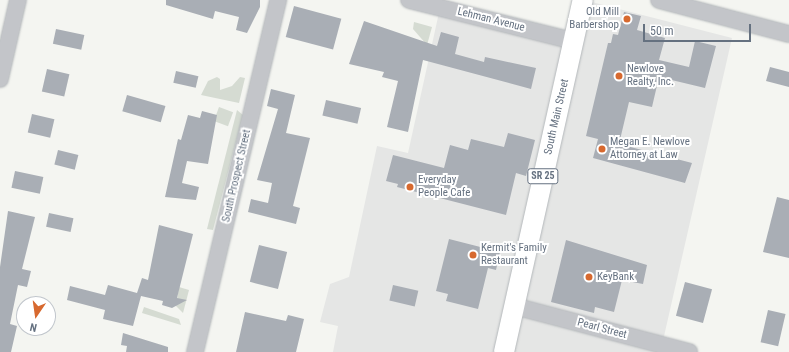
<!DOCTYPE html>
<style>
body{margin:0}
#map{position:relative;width:789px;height:352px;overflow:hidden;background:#f4f5f1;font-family:"Roboto Condensed",sans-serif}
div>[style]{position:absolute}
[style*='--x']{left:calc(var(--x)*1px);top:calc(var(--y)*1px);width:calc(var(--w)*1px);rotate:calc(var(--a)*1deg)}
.built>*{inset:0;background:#e5e6e5}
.green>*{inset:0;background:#d5dbd2;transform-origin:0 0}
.building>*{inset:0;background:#a9aeb5;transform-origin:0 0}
.roads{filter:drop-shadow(0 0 1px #b3b7ba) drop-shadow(0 0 1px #b3b7ba)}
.minor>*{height:16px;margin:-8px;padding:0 8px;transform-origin:8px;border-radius:8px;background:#c3c5c9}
.major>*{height:20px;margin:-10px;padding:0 10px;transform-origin:10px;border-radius:10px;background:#fff}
.dots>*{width:11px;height:11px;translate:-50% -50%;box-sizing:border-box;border:2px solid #fff;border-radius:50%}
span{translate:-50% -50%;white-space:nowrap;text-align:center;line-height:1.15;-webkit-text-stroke:4px #fff;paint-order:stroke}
.shield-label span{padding:1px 3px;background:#fff;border:1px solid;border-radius:3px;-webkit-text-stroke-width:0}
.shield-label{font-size:10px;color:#657180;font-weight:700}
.poi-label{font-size:11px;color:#657180}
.right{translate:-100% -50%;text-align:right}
.left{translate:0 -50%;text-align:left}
.street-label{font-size:11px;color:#657180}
.north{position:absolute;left:16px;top:296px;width:40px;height:40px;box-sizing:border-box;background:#fff;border:1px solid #c1c6cc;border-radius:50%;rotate:193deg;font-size:11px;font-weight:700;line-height:16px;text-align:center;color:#657180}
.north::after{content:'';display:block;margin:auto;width:14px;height:18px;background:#d7692f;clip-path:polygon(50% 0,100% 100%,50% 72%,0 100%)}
.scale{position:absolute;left:643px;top:24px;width:108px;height:18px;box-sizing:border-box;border:2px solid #657180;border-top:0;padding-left:5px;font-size:12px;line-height:14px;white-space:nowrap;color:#657180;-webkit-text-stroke:3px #fff;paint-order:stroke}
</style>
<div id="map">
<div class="built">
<i style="clip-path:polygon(584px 0,732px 38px,662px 345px,689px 352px,333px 352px,338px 326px,320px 322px,330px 284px,349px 277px,377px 146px,408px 153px,440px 8px,574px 41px)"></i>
</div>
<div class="green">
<i style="clip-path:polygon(414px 22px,432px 27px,427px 45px,413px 29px)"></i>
<i style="clip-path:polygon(217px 77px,220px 79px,220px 90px,232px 86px,240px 77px,245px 78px,239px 103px,201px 95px,208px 81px)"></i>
<i style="left:219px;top:107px;width:15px;height:15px;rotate:20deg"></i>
<i style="clip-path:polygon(237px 110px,243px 115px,213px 230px,207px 229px)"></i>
<i style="clip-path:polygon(179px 287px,189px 290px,183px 313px,176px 306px)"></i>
<i style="clip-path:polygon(144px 307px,179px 319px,181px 325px,142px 313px)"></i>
</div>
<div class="building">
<i style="clip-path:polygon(166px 0,260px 0,260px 7px,247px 33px,236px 30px,239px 17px,215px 11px,213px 19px,166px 5px)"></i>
<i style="left:294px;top:6px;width:49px;height:32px;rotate:15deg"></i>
<i style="clip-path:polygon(624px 12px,641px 16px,637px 30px,665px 38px,659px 60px,689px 67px,695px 41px,716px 46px,705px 88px,659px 77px,652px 107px,629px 102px,619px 144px,692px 163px,685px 183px,593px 158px,598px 139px,586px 136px,608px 43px,611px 43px,613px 34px,618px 35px)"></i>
<i style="clip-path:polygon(364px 21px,437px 46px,441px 32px,459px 37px,455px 54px,484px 62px,485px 57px,536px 68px,531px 89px,423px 60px,408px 132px,387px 127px,398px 81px,382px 77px,384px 72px,349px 64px)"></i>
<i style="left:56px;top:29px;width:29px;height:15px;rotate:12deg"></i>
<i style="clip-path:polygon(770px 67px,789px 72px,789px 87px,766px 81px)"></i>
<i style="left:47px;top:69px;width:23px;height:23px;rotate:13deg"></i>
<i style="left:176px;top:71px;width:23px;height:12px;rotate:13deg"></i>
<i style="clip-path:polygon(271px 89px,295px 95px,286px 133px,310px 138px,293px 206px,300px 208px,296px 224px,248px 212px,251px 199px,268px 203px,272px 183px,257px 180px,278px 109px,267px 106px)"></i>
<i style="left:127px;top:95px;width:40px;height:17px;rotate:16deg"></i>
<i style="left:326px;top:100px;width:36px;height:16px;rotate:13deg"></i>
<i style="clip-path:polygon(202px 111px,217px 115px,208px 164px,187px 161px,182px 183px,199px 187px,196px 200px,165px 197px,178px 139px,181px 140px,188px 115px,200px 118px)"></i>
<i style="left:32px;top:114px;width:23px;height:19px;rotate:13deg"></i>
<i style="clip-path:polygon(508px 133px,535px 140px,526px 176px,516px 173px,506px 215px,397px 187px,398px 184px,386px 181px,393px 155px,444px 168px,450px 145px,468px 150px,471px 139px,504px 147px)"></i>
<i style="left:58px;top:150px;width:21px;height:15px;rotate:14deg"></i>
<i style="left:15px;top:171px;width:29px;height:17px;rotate:12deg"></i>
<i style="clip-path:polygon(777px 197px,789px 200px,789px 258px,763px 252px)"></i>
<i style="clip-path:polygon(8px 211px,35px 217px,22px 269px,31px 271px,27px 287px,18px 285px,10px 324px,17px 326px,11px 352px,0 352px,0 267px)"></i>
<i style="left:49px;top:213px;width:25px;height:14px;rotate:12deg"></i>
<i style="clip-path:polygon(159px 225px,193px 234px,177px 298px,187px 300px,172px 308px,162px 305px,163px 301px,141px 296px,133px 326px,103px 319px,105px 310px,67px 300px,70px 286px,105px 295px,108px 285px,137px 293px,142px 278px,148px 280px)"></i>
<i style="clip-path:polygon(449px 239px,500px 252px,496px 270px,488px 268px,478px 309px,446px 301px,448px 294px,436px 291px)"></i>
<i style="clip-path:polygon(566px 240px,647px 265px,643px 284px,622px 280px,614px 312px,595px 307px,594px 313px,551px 302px)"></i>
<i style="left:259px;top:245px;width:29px;height:38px;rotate:14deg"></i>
<i style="left:685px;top:282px;width:28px;height:35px;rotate:15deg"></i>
<i style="left:393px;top:285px;width:26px;height:16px;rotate:13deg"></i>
<i style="left:768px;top:310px;width:18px;height:33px;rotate:13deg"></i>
<i style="clip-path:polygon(245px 312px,286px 321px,288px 315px,304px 319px,296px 352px,236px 352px)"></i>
<i style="clip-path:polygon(123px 333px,168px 347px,168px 352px,126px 352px,127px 346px,121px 345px)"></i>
</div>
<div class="roads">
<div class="minor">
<i style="--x:409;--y:0;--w:170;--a:14"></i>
<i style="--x:659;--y:0;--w:134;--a:14.7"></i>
<i style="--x:0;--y:79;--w:81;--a:-77.2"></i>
<i style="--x:514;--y:306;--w:181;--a:14.7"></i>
<i style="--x:195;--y:352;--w:362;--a:-76.7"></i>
</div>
<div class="major">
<i style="--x:504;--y:352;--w:361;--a:-77.4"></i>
</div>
</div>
<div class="dots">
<i style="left:627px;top:19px;background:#d7692f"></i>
<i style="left:619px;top:76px;background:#d7692f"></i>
<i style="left:602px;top:149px;background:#d7692f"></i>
<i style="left:410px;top:187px;background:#d7692f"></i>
<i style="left:473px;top:255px;background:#d7692f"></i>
<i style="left:589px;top:277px;background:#d7692f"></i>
</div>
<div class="shield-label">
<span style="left:543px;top:176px">SR 25</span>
</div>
<div class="poi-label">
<span class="right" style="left:619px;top:19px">Old Mill<br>Barbershop</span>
<span class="left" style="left:627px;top:76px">Newlove<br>Realty, Inc.</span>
<span class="left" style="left:610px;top:149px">Megan E. Newlove<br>Attorney at Law</span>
<span class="left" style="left:418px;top:187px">Everyday<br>People Cafe</span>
<span class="left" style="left:481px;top:255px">Kermit's Family<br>Restaurant</span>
<span class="left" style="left:597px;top:277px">KeyBank</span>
</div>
<div class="street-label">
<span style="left:491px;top:20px;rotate:14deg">Lehman Avenue</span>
<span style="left:557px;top:117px;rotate:-77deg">South Main Street</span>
<span style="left:237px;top:176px;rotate:-77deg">South Prospect Street</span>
<span style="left:602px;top:329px;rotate:15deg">Pearl Street</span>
</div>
<div class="north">N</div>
<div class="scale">50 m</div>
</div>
